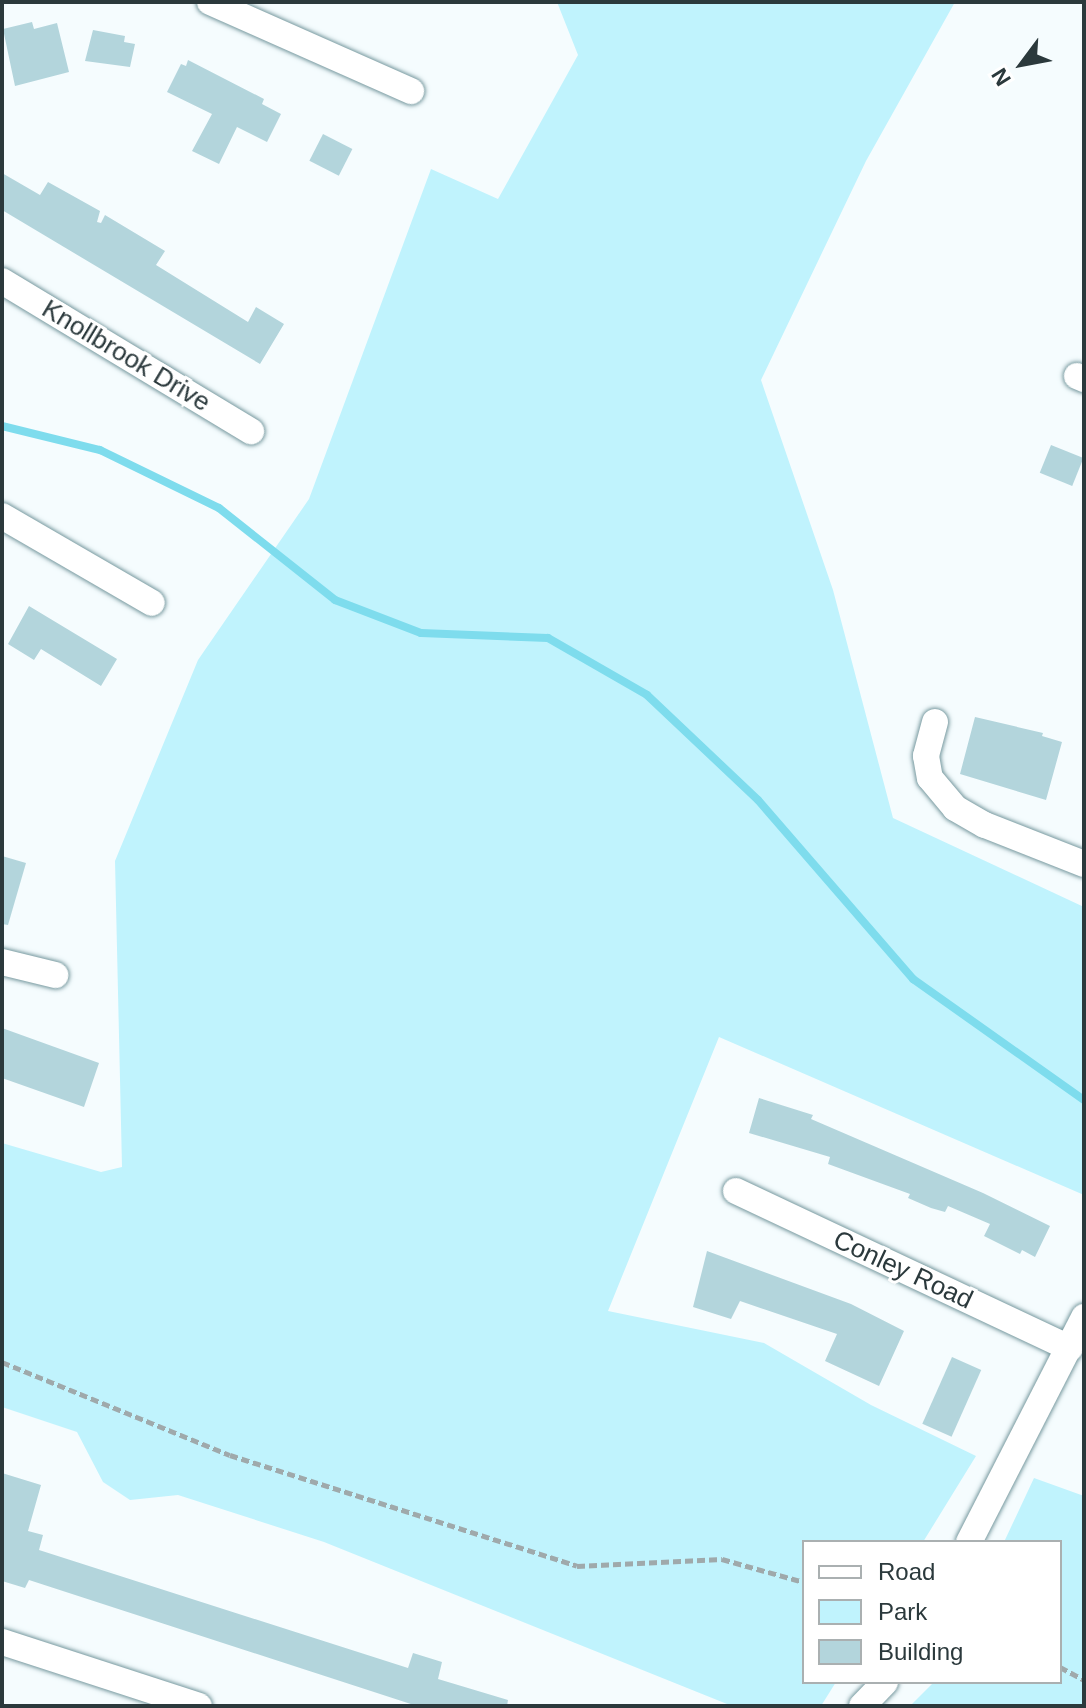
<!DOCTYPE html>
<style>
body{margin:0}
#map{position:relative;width:1086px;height:1708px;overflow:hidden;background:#f5fcfe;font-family:Helvetica,sans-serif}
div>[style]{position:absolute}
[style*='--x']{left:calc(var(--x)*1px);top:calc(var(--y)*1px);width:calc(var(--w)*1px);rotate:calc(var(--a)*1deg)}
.green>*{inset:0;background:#c0f3fd}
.stream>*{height:8px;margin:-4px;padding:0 4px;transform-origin:4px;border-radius:4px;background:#7edced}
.building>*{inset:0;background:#b3d5dc;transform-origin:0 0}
.path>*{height:5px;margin-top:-2.5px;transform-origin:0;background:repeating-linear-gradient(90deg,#9fa9ab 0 8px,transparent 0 12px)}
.roads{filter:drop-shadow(0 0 2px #77999f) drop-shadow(0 0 2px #77999f)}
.street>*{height:26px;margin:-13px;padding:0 13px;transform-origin:13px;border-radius:13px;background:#fff}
span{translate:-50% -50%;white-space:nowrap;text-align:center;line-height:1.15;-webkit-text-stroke:6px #fff;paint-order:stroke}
.street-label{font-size:26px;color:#2b393c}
.frame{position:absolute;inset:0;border:4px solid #2b393c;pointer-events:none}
.legend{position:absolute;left:802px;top:1540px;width:260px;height:144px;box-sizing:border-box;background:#fff;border:2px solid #aab0b1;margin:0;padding:10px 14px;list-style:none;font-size:24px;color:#2b393c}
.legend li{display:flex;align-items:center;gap:16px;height:40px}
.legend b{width:40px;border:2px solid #aab0b1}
.north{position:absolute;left:982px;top:24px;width:80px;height:80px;-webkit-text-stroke:6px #fff;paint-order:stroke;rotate:238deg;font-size:22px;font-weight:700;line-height:32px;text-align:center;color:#2b393c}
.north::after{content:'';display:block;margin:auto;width:28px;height:36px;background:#2b393c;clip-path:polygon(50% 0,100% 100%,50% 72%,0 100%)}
</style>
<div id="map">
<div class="green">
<i style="clip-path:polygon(557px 2px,955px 2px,866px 161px,761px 380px,833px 590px,893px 818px,1084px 907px,1084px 1195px,719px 1037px,608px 1311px,764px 1343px,871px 1405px,976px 1456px,923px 1542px,804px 1542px,804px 1682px,836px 1682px,821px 1706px,732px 1706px,324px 1542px,178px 1495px,130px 1500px,103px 1482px,77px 1432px,2px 1407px,2px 1143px,101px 1172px,122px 1167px,115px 861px,198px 660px,309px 499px,431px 169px,498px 199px,578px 55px)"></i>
<i style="clip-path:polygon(1034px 1478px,1084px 1496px,1084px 1706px,910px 1706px,934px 1682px,1060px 1682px,1060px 1542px,1004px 1542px)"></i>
</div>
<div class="stream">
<i style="--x:2;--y:426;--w:101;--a:13.8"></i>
<i style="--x:100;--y:450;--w:132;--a:26"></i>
<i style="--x:219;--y:508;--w:148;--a:38.4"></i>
<i style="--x:335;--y:600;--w:92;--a:21"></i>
<i style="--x:421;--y:633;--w:127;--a:2.3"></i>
<i style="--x:548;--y:638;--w:114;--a:29.9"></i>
<i style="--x:647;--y:695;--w:153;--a:43.4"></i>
<i style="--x:758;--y:800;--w:237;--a:49.1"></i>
<i style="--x:913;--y:979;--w:209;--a:35.3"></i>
</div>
<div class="building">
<i style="clip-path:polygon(32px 22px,34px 29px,57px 23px,69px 72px,15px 86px,3px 29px)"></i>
<i style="clip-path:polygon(93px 30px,125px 36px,124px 42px,135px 44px,130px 67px,85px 61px)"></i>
<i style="clip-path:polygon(188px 60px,264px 99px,262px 104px,281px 114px,267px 142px,237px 127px,219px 164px,192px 151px,212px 114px,167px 92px,181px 64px,186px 66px)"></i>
<i style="left:323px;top:134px;width:33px;height:30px;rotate:27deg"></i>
<i style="clip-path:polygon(2px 173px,40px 195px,48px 182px,100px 211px,97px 222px,101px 223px,105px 215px,165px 251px,156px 265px,248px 322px,256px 307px,284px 324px,260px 364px,2px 210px)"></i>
<i style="left:1051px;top:445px;width:35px;height:30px;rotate:22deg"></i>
<i style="clip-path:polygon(29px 606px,117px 659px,101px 686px,41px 649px,34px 660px,8px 644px)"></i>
<i style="clip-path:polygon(975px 717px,1043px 733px,1042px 736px,1062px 742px,1046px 800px,960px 774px)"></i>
<i style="clip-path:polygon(2px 856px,26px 863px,8px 925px,2px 924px)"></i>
<i style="clip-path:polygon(2px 1028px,99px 1063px,84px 1107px,2px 1078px)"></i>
<i style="clip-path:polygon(759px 1098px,813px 1115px,811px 1119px,983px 1193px,1050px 1226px,1035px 1257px,1022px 1250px,1020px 1254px,984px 1236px,990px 1224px,948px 1206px,945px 1212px,931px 1208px,908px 1198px,910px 1194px,828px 1164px,830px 1157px,749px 1133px)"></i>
<i style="clip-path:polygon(707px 1251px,851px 1304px,904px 1331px,879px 1386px,825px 1361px,837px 1334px,740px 1301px,731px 1319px,693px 1307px)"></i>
<i style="left:952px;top:1357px;width:32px;height:73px;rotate:24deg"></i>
<i style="clip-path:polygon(2px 1473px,41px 1485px,28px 1531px,43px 1535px,39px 1550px,408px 1668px,413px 1653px,442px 1662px,438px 1679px,508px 1700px,507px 1706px,417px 1706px,29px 1580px,25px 1588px,2px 1581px)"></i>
</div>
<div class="path">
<i style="--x:2;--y:1362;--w:246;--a:22.2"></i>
<i style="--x:230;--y:1455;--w:364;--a:17.7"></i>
<i style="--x:577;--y:1566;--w:145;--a:-2.8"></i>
<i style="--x:722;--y:1559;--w:85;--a:15.7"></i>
<i style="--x:1060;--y:1667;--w:27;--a:28"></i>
</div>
<div class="roads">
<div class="street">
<i style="--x:210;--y:2;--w:220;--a:23.9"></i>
<i style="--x:2;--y:281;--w:291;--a:31.1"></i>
<i style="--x:1077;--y:376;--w:8;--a:23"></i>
<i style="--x:2;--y:516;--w:173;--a:30.1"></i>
<i style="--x:935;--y:722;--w:35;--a:105"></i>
<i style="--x:926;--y:756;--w:22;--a:80"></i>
<i style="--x:930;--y:778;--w:39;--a:50"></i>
<i style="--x:955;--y:808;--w:34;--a:30"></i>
<i style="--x:985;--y:825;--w:106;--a:21.5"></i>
<i style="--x:2;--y:962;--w:55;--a:13.8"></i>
<i style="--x:736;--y:1191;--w:369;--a:25.2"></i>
<i style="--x:969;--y:1542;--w:253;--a:-62.9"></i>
<i style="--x:2;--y:1642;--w:207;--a:18"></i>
<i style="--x:862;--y:1706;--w:33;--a:-46"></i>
</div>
</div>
<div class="street-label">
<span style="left:126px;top:356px;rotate:31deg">Knollbrook Drive</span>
<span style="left:903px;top:1270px;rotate:25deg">Conley Road</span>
</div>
<div class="frame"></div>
<ul class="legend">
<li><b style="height:10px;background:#fff"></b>Road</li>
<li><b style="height:22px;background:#c0f3fd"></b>Park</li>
<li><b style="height:22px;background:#b3d5dc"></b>Building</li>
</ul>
<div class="north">N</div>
</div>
